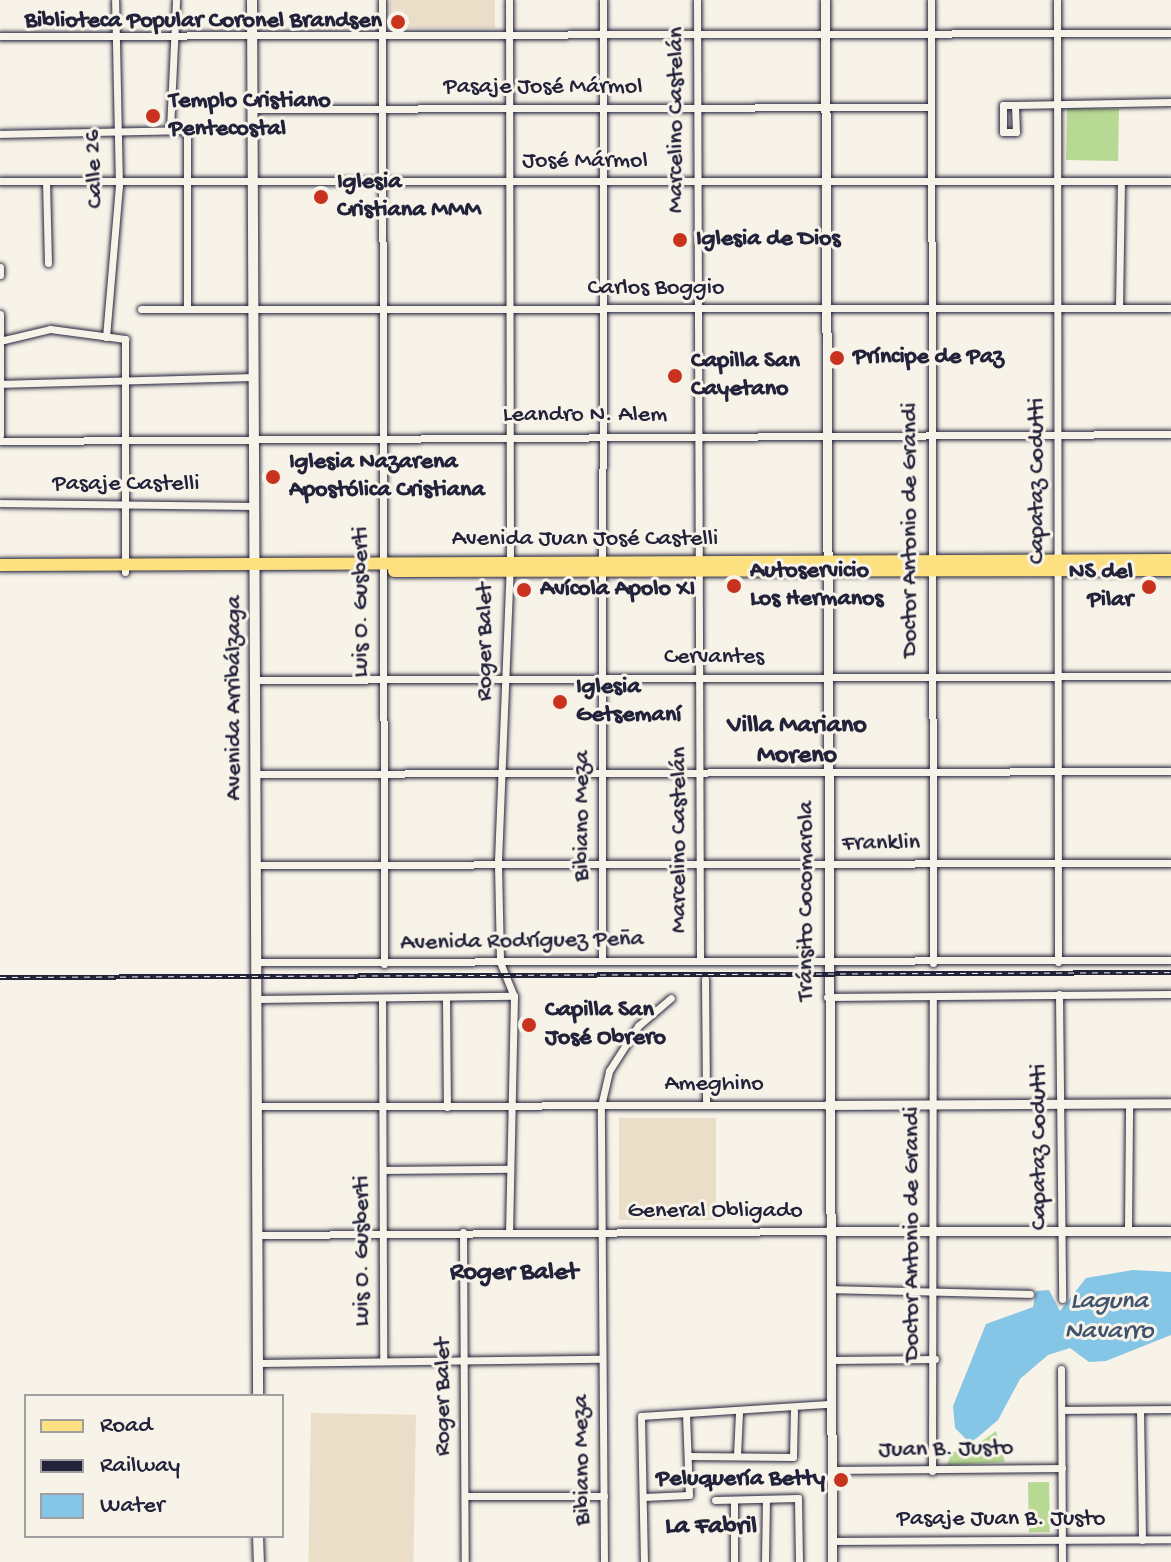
<!DOCTYPE html>
<meta charset="utf-8">
<style>
body{margin:0}
#map{position:relative;width:1171px;height:1562px;overflow:hidden;background:#f7f3e8;font-family:"Gochi Hand",sans-serif}
div>[style]{position:absolute}
[style*='--x']{left:calc(var(--x)*1px);top:calc(var(--y)*1px);width:calc(var(--w)*1px);rotate:calc(var(--a)*1deg)}
.built>*{inset:0;background:#eadec9;transform-origin:0 0}
.green>*{inset:0;background:#b8d993;transform-origin:0 0}
.water>*{inset:0;background:#85c5e6}
.roads{filter:drop-shadow(0 0 2px #22223b) drop-shadow(0 0 2px #22223b)}
.minor>*{height:7px;margin:-3.5px;padding:0 3.5px;transform-origin:3.5px;border-radius:3.5px;background:#f7f3e8}
.tertiary>*{height:9px;margin:-4.5px;padding:0 4.5px;transform-origin:4.5px;border-radius:4.5px;background:#f7f3e8}
.secondary>*{height:10px;margin:-5px;padding:0 5px;transform-origin:5px;border-radius:5px;background:#f7f3e8}
.primary>*{height:12px;margin:-6px;padding:0 6px;transform-origin:6px;border-radius:6px;background:#fde080}
.rail>*{height:5px;margin-top:-2.5px;transform-origin:0;background:repeating-linear-gradient(90deg,#f7f3e8 0 6px,#22223b 0 12px);box-sizing:border-box;border-block:2px solid #22223b}
.dots>*{width:22px;height:22px;translate:-50% -50%;box-sizing:border-box;border:4px solid #f7f3e8;border-radius:50%}
span{translate:-50% -50%;white-space:nowrap;text-align:center;line-height:1.15;-webkit-text-stroke:6px #f7f3e8;paint-order:stroke}
.poi-label{font-size:24px;color:#22223b;font-weight:700}
.right{translate:-100% -50%;text-align:right}
.left{translate:0 -50%;text-align:left}
.street-label{font-size:24px;color:#22223b}
.neighbourhood-label{font-size:26px;color:#22223b;font-weight:700}
.water-label{font-size:26px;color:#40536e;font-style:italic}
.legend{position:absolute;left:24px;top:1394px;width:260px;height:144px;box-sizing:border-box;background:#f7f3e8;border:2px solid #a29fa3;margin:0;padding:10px 14px;list-style:none;font-size:24px;color:#22223b}
.legend li{display:flex;align-items:center;gap:16px;height:40px}
.legend b{width:40px;border:2px solid #a29fa3}
</style>
<div id="map">
<div class="built">
<i style="left:390px;top:0;width:105px;height:28px"></i>
<i style="left:619px;top:1118px;width:97px;height:102px"></i>
<i style="left:311px;top:1413px;width:105px;height:149px;rotate:1deg"></i>
</div>
<div class="green">
<i style="left:1119px;top:109px;width:52px;height:52px;rotate:91deg"></i>
<i style="clip-path:polygon(996px 1431px,1005px 1462px,947px 1465px,952px 1452px,968px 1451px)"></i>
<i style="left:1049px;top:1482px;width:50px;height:21px;rotate:89deg"></i>
</div>
<div class="water">
<i style="clip-path:polygon(1133px 1270px,1171px 1272px,1171px 1335px,1106px 1361px,1089px 1362px,1070px 1348px,1048px 1355px,1020px 1379px,998px 1420px,978px 1437px,970px 1443px,955px 1428px,953px 1406px,986px 1324px,1033px 1307px,1036px 1291px,1049px 1290px,1060px 1311px,1086px 1278px)"></i>
</div>
<div class="roads">
<div class="minor">
<i style="--x:382;--y:0;--w:964;--a:89.88"></i>
<i style="--x:509;--y:0;--w:562;--a:89.9"></i>
<i style="--x:510;--y:562;--w:302;--a:92.3"></i>
<i style="--x:498;--y:864;--w:98;--a:88.8"></i>
<i style="--x:500;--y:962;--w:37;--a:68"></i>
<i style="--x:514;--y:996;--w:236;--a:91.2"></i>
<i style="--x:697;--y:0;--w:961;--a:89.82"></i>
<i style="--x:931;--y:0;--w:963;--a:89.88"></i>
<i style="--x:1057;--y:0;--w:962;--a:89.94"></i>
<i style="--x:0;--y:36;--w:1171;--a:-0.15"></i>
<i style="--x:1015;--y:105;--w:27;--a:88"></i>
<i style="--x:1016;--y:132;--w:13;--a:180"></i>
<i style="--x:1003;--y:132;--w:27;--a:-90"></i>
<i style="--x:1003;--y:105;--w:12;--a:0"></i>
<i style="--x:1015;--y:105;--w:156;--a:-1.1"></i>
<i style="--x:252;--y:109;--w:678;--a:-0.17"></i>
<i style="--x:170;--y:129;--w:129;--a:-87.3"></i>
<i style="--x:0;--y:134;--w:187;--a:-1.2"></i>
<i style="--x:187;--y:130;--w:179;--a:90"></i>
<i style="--x:0;--y:181;--w:1171;--a:0"></i>
<i style="--x:46;--y:181;--w:82;--a:88.6"></i>
<i style="--x:0;--y:267;--w:8;--a:90"></i>
<i style="--x:1119;--y:308;--w:127;--a:-89.1"></i>
<i style="--x:141;--y:309;--w:1030;--a:-0.06"></i>
<i style="--x:0;--y:314;--w:121;--a:90"></i>
<i style="--x:106;--y:337;--w:152;--a:-85.1"></i>
<i style="--x:119;--y:186;--w:186;--a:-91.2"></i>
<i style="--x:4;--y:340;--w:47;--a:-13.4"></i>
<i style="--x:50;--y:329;--w:76;--a:7.6"></i>
<i style="--x:125;--y:339;--w:233;--a:90"></i>
<i style="--x:0;--y:384;--w:250;--a:-1.6"></i>
<i style="--x:0;--y:441;--w:1171;--a:-0.34"></i>
<i style="--x:0;--y:503;--w:251;--a:0.7"></i>
<i style="--x:256;--y:680;--w:915;--a:-0.25"></i>
<i style="--x:257;--y:774;--w:914;--a:-0.19"></i>
<i style="--x:256;--y:865;--w:915;--a:-0.13"></i>
<i style="--x:602;--y:961;--w:961;--a:-89.94"></i>
<i style="--x:257;--y:962;--w:914;--a:-0.13"></i>
<i style="--x:705;--y:979;--w:126;--a:89.5"></i>
<i style="--x:1059;--y:994;--w:305;--a:89.4"></i>
<i style="--x:827;--y:997;--w:344;--a:-0.5"></i>
<i style="--x:257;--y:999;--w:257;--a:-0.7"></i>
<i style="--x:382;--y:999;--w:359;--a:89.8"></i>
<i style="--x:446;--y:999;--w:108;--a:89.5"></i>
<i style="--x:258;--y:1106;--w:569;--a:-0.1"></i>
<i style="--x:383;--y:1170;--w:127;--a:-0.5"></i>
<i style="--x:1128;--y:1230;--w:126;--a:-89.5"></i>
<i style="--x:463;--y:1232;--w:330;--a:89.7"></i>
<i style="--x:259;--y:1235;--w:569;--a:-0.4"></i>
<i style="--x:830;--y:1289;--w:200;--a:1.4"></i>
<i style="--x:830;--y:1360;--w:105;--a:-0.5"></i>
<i style="--x:258;--y:1363;--w:344;--a:-0.7"></i>
<i style="--x:1061;--y:1369;--w:193;--a:89.7"></i>
<i style="--x:1062;--y:1410;--w:109;--a:-0.5"></i>
<i style="--x:1140;--y:1410;--w:130;--a:89.1"></i>
<i style="--x:737;--y:1455;--w:43;--a:-87.3"></i>
<i style="--x:688;--y:1456;--w:105;--a:0.5"></i>
<i style="--x:793;--y:1457;--w:46;--a:-88.8"></i>
<i style="--x:831;--y:1470;--w:231;--a:-0.5"></i>
<i style="--x:932;--y:1471;--w:474;--a:-89.9"></i>
<i style="--x:465;--y:1496;--w:139;--a:0"></i>
<i style="--x:644;--y:1497;--w:45;--a:-2.5"></i>
<i style="--x:689;--y:1495;--w:81;--a:-92.1"></i>
<i style="--x:715;--y:1500;--w:83;--a:-1.4"></i>
<i style="--x:798;--y:1498;--w:64;--a:89.1"></i>
<i style="--x:734;--y:1500;--w:62;--a:90"></i>
<i style="--x:831;--y:1541;--w:340;--a:-0.3"></i>
<i style="--x:604;--y:1562;--w:456;--a:-90.4"></i>
<i style="--x:601;--y:1106;--w:36;--a:-77"></i>
<i style="--x:609;--y:1071;--w:54;--a:-57.2"></i>
<i style="--x:638;--y:1026;--w:43;--a:-40.3"></i>
<i style="--x:644;--y:1562;--w:146;--a:-91.2"></i>
<i style="--x:641;--y:1416;--w:188;--a:-3.7"></i>
<i style="--x:765;--y:1562;--w:63;--a:-89.1"></i>
</div>
<div class="tertiary">
<i style="--x:825;--y:0;--w:1562;--a:89.74"></i>
<i style="--x:827;--y:1105;--w:344;--a:-0.3"></i>
<i style="--x:828;--y:1231;--w:343;--a:0"></i>
</div>
<div class="secondary">
<i style="--x:252;--y:0;--w:1396;--a:89.75"></i>
<i style="--x:258;--y:1536;--w:26;--a:88"></i>
</div>
<div class="primary">
<i style="--x:0;--y:565;--w:1171;--a:-0.24"></i>
<i style="--x:394;--y:571;--w:777;--a:-0.07"></i>
</div>
</div>
<div class="rail">
<i style="--x:0;--y:977;--w:1171;--a:-0.24"></i>
</div>
<div class="dots">
<i style="left:398px;top:22px;background:#c8321e"></i>
<i style="left:153px;top:116px;background:#c8321e"></i>
<i style="left:321px;top:197px;background:#c8321e"></i>
<i style="left:680px;top:240px;background:#c8321e"></i>
<i style="left:837px;top:358px;background:#c8321e"></i>
<i style="left:675px;top:376px;background:#c8321e"></i>
<i style="left:273px;top:477px;background:#c8321e"></i>
<i style="left:734px;top:586px;background:#c8321e"></i>
<i style="left:1149px;top:587px;background:#c8321e"></i>
<i style="left:524px;top:590px;background:#c8321e"></i>
<i style="left:560px;top:702px;background:#c8321e"></i>
<i style="left:529px;top:1025px;background:#c8321e"></i>
<i style="left:841px;top:1480px;background:#c8321e"></i>
</div>
<div class="poi-label">
<span class="right" style="left:382px;top:22px">Biblioteca Popular Coronel Brandsen</span>
<span class="left" style="left:169px;top:116px">Templo Cristiano<br>Pentecostal</span>
<span class="left" style="left:337px;top:197px">Iglesia<br>Cristiana MMM</span>
<span class="left" style="left:696px;top:240px">Iglesia de Dios</span>
<span class="left" style="left:853px;top:358px">Príncipe de Paz</span>
<span class="left" style="left:691px;top:376px">Capilla San<br>Cayetano</span>
<span class="left" style="left:289px;top:477px">Iglesia Nazarena<br>Apostólica Cristiana</span>
<span class="left" style="left:750px;top:586px">Autoservicio<br>Los Hermanos</span>
<span class="right" style="left:1133px;top:587px">NS del<br>Pilar</span>
<span class="left" style="left:540px;top:590px">Avícola Apolo XI</span>
<span class="left" style="left:576px;top:702px">Iglesia<br>Getsemaní</span>
<span class="left" style="left:545px;top:1025px">Capilla San<br>José Obrero</span>
<span class="right" style="left:825px;top:1480px">Peluquería Betty</span>
</div>
<div class="street-label">
<span style="left:543px;top:88px">Pasaje José Mármol</span>
<span style="left:677px;top:120px;rotate:-90deg">Marcelino Castelán</span>
<span style="left:585px;top:162px">José Mármol</span>
<span style="left:95px;top:169px;rotate:-92deg">Calle 26</span>
<span style="left:656px;top:289px">Carlos Boggio</span>
<span style="left:585px;top:416px">Leandro N. Alem</span>
<span style="left:1038px;top:481px;rotate:-90deg">Capataz Codutti</span>
<span style="left:126px;top:485px">Pasaje Castelli</span>
<span style="left:911px;top:530px;rotate:-90deg">Doctor Antonio de Grandi</span>
<span style="left:585px;top:540px">Avenida Juan José Castelli</span>
<span style="left:362px;top:602px;rotate:-90deg">Luis O. Gusberti</span>
<span style="left:486px;top:642px;rotate:-90deg">Roger Balet</span>
<span style="left:714px;top:658px">Cervantes</span>
<span style="left:235px;top:698px;rotate:-90deg">Avenida Arribálzaga</span>
<span style="left:583px;top:816px;rotate:-90deg">Bibiano Meza</span>
<span style="left:680px;top:840px;rotate:-90deg">Marcelino Castelán</span>
<span style="left:881px;top:844px;rotate:-1deg">Franklin</span>
<span style="left:807px;top:901px;rotate:-90deg">Tránsito Cocomarola</span>
<span style="left:522px;top:942px;rotate:-1deg">Avenida Rodríguez Peña</span>
<span style="left:714px;top:1085px">Ameghino</span>
<span style="left:1040px;top:1147px;rotate:-90deg">Capataz Codutti</span>
<span style="left:715px;top:1212px">General Obligado</span>
<span style="left:913px;top:1234px;rotate:-90deg">Doctor Antonio de Grandi</span>
<span style="left:363px;top:1251px;rotate:-90deg">Luis O. Gusberti</span>
<span style="left:444px;top:1397px;rotate:-90deg">Roger Balet</span>
<span style="left:946px;top:1450px;rotate:-1deg">Juan B. Justo</span>
<span style="left:583px;top:1460px;rotate:-91deg">Bibiano Meza</span>
<span style="left:1001px;top:1520px">Pasaje Juan B. Justo</span>
</div>
<div class="neighbourhood-label">
<span style="left:797px;top:742px">Villa Mariano<br>Moreno</span>
<span style="left:514px;top:1274px">Roger Balet</span>
<span style="left:711px;top:1528px">La Fabril</span>
</div>
<div class="water-label">
<span style="left:1109px;top:1318px">Laguna<br>Navarro</span>
</div>
<ul class="legend">
<li><b style="height:10px;background:#fde080"></b>Road</li>
<li><b style="height:10px;background:#22223b"></b>Railway</li>
<li><b style="height:22px;background:#85c5e6"></b>Water</li>
</ul>
</div>
